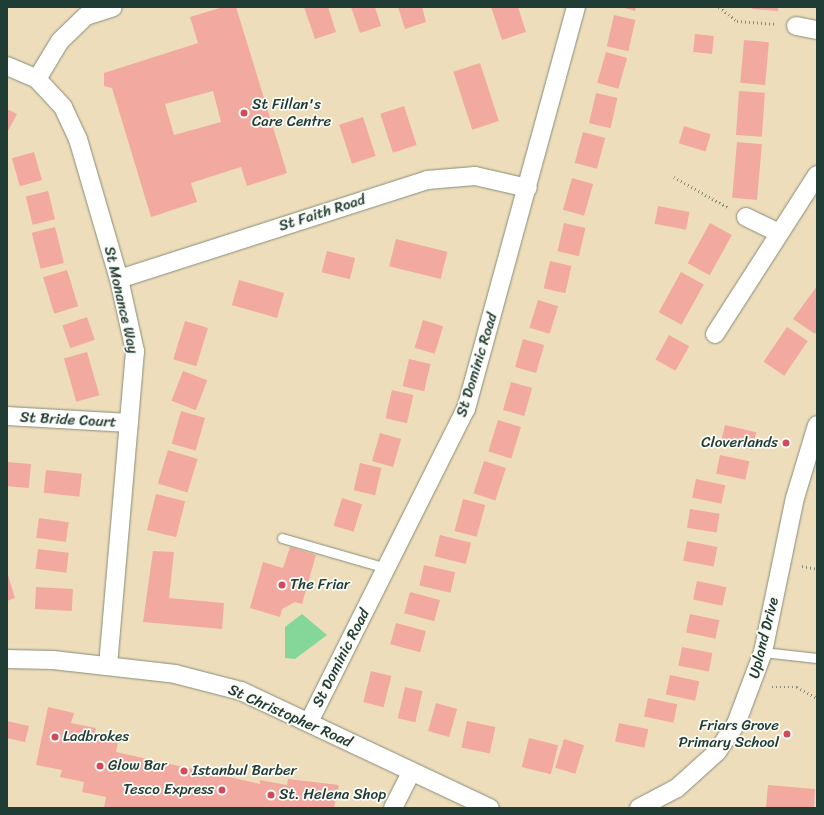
<!DOCTYPE html>
<style>
body{margin:0}
#map{position:relative;width:824px;height:815px;overflow:hidden;background:#edb;font-family:Sriracha,sans-serif}
div>[style]{position:absolute}
[style*='--x']{left:calc(var(--x)*1px);top:calc(var(--y)*1px);width:calc(var(--w)*1px);rotate:calc(var(--a)*1deg)}
.green>*{inset:0;background:#84d799}
.building>*{inset:0;background:#f2aaa0;transform-origin:0 0}
.path>*{height:2.5px;margin-top:-1.25px;transform-origin:0;background:repeating-linear-gradient(90deg,#868d78 0 1px,transparent 0 4px)}
.roads{filter:drop-shadow(0 0 1px #868d78) drop-shadow(0 0 1px #868d78)}
.lane>*{height:9px;margin:-4.5px;padding:0 4.5px;transform-origin:4.5px;border-radius:4.5px;background:#fff}
.street>*{height:18px;margin:-9px;padding:0 9px;transform-origin:9px;border-radius:9px;background:#fff}
.dots>*{width:11px;height:11px;translate:-50% -50%;box-sizing:border-box;border:2px solid #fdfcf7;border-radius:50%}
span{translate:-50% -50%;white-space:nowrap;text-align:center;line-height:1.15;-webkit-text-stroke:3.5px #fdfcf7;paint-order:stroke}
.poi-label{font-size:15px;color:#1f3d34}
.left{translate:0 -50%;text-align:left}
.right{translate:-100% -50%;text-align:right}
.street-label{font-size:15px;color:#1f3d34}
.frame{position:absolute;inset:0;border:8px solid #1f3d34;pointer-events:none}
</style>
<div id="map">
<div class="green">
<i style="clip-path:polygon(302px 614px,327px 635px,295px 659px,285px 658px,285px 627px)"></i>
</div>
<div class="building">
<i style="clip-path:polygon(evenodd,223px 7px,236px 7px,287px 173px,247px 186px,241px 167px,191px 183px,197px 202px,151px 217px,112px 88px,104px 86px,104px 73px,198px 43px,190px 17px,223px 7px,213px 91px,221px 122px,174px 135px,165px 104px,213px 91px)"></i>
<i style="clip-path:polygon(304px 7px,328px 7px,336px 32px,315px 39px)"></i>
<i style="clip-path:polygon(351px 7px,375px 7px,381px 26px,360px 33px)"></i>
<i style="clip-path:polygon(398px 7px,422px 7px,426px 22px,405px 29px)"></i>
<i style="clip-path:polygon(491px 7px,518px 7px,526px 32px,502px 40px)"></i>
<i style="clip-path:polygon(621px 7px,636px 7px,635px 11px)"></i>
<i style="clip-path:polygon(753px 7px,778px 7px,778px 11px,752px 9px)"></i>
<i style="left:614px;top:15px;width:22px;height:32px;rotate:13deg"></i>
<i style="left:695px;top:34px;width:19px;height:18px;rotate:6deg"></i>
<i style="left:744px;top:40px;width:25px;height:43px;rotate:5deg"></i>
<i style="left:606px;top:52px;width:22px;height:32px;rotate:16deg"></i>
<i style="left:480px;top:63px;width:61px;height:28px;rotate:72deg"></i>
<i style="left:739px;top:91px;width:26px;height:44px;rotate:4deg"></i>
<i style="left:596px;top:93px;width:22px;height:31px;rotate:13deg"></i>
<i style="left:404px;top:106px;width:41px;height:25px;rotate:72deg"></i>
<i style="clip-path:polygon(7px 109px,17px 114px,7px 133px)"></i>
<i style="left:363px;top:117px;width:41px;height:25px;rotate:72deg"></i>
<i style="left:684px;top:126px;width:28px;height:18px;rotate:17deg"></i>
<i style="left:583px;top:132px;width:23px;height:32px;rotate:15deg"></i>
<i style="left:737px;top:142px;width:25px;height:56px;rotate:5deg"></i>
<i style="left:34px;top:152px;width:29px;height:23px;rotate:74deg"></i>
<i style="left:572px;top:178px;width:22px;height:33px;rotate:16deg"></i>
<i style="left:48px;top:191px;width:29px;height:23px;rotate:76deg"></i>
<i style="left:658px;top:206px;width:32px;height:18px;rotate:11deg"></i>
<i style="left:564px;top:223px;width:22px;height:29px;rotate:13deg"></i>
<i style="left:710px;top:223px;width:25px;height:46px;rotate:29deg"></i>
<i style="left:55px;top:227px;width:37px;height:24px;rotate:76deg"></i>
<i style="left:396px;top:239px;width:53px;height:28px;rotate:14deg"></i>
<i style="left:327px;top:251px;width:29px;height:22px;rotate:14deg"></i>
<i style="left:550px;top:261px;width:22px;height:28px;rotate:13deg"></i>
<i style="left:67px;top:270px;width:38px;height:25px;rotate:73deg"></i>
<i style="left:681px;top:272px;width:26px;height:46px;rotate:29deg"></i>
<i style="left:239px;top:280px;width:47px;height:26px;rotate:16deg"></i>
<i style="clip-path:polygon(817px 286px,817px 331px,815px 334px,793px 319px)"></i>
<i style="left:538px;top:300px;width:21px;height:29px;rotate:17deg"></i>
<i style="left:87px;top:317px;width:24px;height:26px;rotate:71deg"></i>
<i style="left:423px;top:320px;width:21px;height:29px;rotate:17deg"></i>
<i style="left:185px;top:321px;width:24px;height:40px;rotate:17deg"></i>
<i style="left:787px;top:327px;width:25px;height:42px;rotate:34deg"></i>
<i style="left:669px;top:335px;width:23px;height:28px;rotate:29deg"></i>
<i style="left:523px;top:339px;width:22px;height:29px;rotate:16deg"></i>
<i style="left:87px;top:352px;width:45px;height:24px;rotate:74deg"></i>
<i style="left:409px;top:359px;width:22px;height:28px;rotate:13deg"></i>
<i style="left:183px;top:371px;width:26px;height:32px;rotate:21deg"></i>
<i style="left:511px;top:382px;width:22px;height:29px;rotate:16deg"></i>
<i style="left:392px;top:390px;width:22px;height:29px;rotate:13deg"></i>
<i style="left:181px;top:411px;width:25px;height:34px;rotate:16deg"></i>
<i style="left:498px;top:420px;width:24px;height:33px;rotate:17deg"></i>
<i style="left:725px;top:425px;width:32px;height:18px;rotate:13deg"></i>
<i style="left:380px;top:433px;width:22px;height:29px;rotate:16deg"></i>
<i style="left:168px;top:450px;width:31px;height:35px;rotate:17deg"></i>
<i style="left:720px;top:455px;width:30px;height:19px;rotate:12deg"></i>
<i style="left:484px;top:461px;width:23px;height:34px;rotate:18deg"></i>
<i style="left:7px;top:462px;width:24px;height:24px;rotate:5deg"></i>
<i style="left:360px;top:463px;width:22px;height:28px;rotate:13deg"></i>
<i style="left:46px;top:470px;width:36px;height:23px;rotate:6deg"></i>
<i style="left:696px;top:479px;width:30px;height:19px;rotate:12deg"></i>
<i style="left:156px;top:494px;width:30px;height:37px;rotate:14deg"></i>
<i style="left:342px;top:498px;width:21px;height:29px;rotate:17deg"></i>
<i style="left:463px;top:499px;width:23px;height:33px;rotate:15deg"></i>
<i style="left:690px;top:509px;width:30px;height:19px;rotate:9deg"></i>
<i style="left:39px;top:518px;width:30px;height:20px;rotate:8deg"></i>
<i style="left:440px;top:535px;width:32px;height:22px;rotate:14deg"></i>
<i style="left:687px;top:541px;width:31px;height:20px;rotate:11deg"></i>
<i style="clip-path:polygon(290px 547px,316px 555px,302px 604px,295px 602px,282px 609px,280px 617px,250px 608px,263px 562px,283px 568px)"></i>
<i style="left:38px;top:549px;width:31px;height:20px;rotate:7deg"></i>
<i style="clip-path:polygon(153px 551px,174px 552px,169px 598px,224px 603px,222px 629px,143px 622px)"></i>
<i style="left:424px;top:565px;width:32px;height:21px;rotate:13deg"></i>
<i style="clip-path:polygon(7px 572px,15px 598px,7px 601px)"></i>
<i style="left:697px;top:581px;width:30px;height:19px;rotate:12deg"></i>
<i style="left:36px;top:587px;width:37px;height:22px;rotate:3deg"></i>
<i style="left:410px;top:592px;width:31px;height:22px;rotate:15deg"></i>
<i style="left:690px;top:614px;width:30px;height:19px;rotate:12deg"></i>
<i style="left:396px;top:623px;width:31px;height:22px;rotate:15deg"></i>
<i style="left:682px;top:647px;width:31px;height:19px;rotate:11deg"></i>
<i style="left:371px;top:671px;width:21px;height:32px;rotate:14deg"></i>
<i style="left:670px;top:675px;width:30px;height:20px;rotate:12deg"></i>
<i style="left:405px;top:687px;width:18px;height:32px;rotate:13deg"></i>
<i style="left:648px;top:698px;width:30px;height:19px;rotate:12deg"></i>
<i style="left:436px;top:703px;width:22px;height:29px;rotate:16deg"></i>
<i style="clip-path:polygon(48px 707px,74px 713px,71px 723px,96px 728px,94px 736px,118px 742px,116px 752px,260px 784px,260px 780px,287px 785px,288px 779px,339px 785px,334px 808px,104px 808px,106px 797px,82px 792px,84px 782px,60px 777px,62px 770px,36px 765px)"></i>
<i style="clip-path:polygon(7px 721px,29px 726px,25px 742px,7px 738px)"></i>
<i style="left:467px;top:721px;width:29px;height:27px;rotate:12deg"></i>
<i style="left:619px;top:723px;width:30px;height:19px;rotate:12deg"></i>
<i style="left:529px;top:738px;width:30px;height:30px;rotate:14deg"></i>
<i style="left:564px;top:739px;width:21px;height:30px;rotate:17deg"></i>
<i style="clip-path:polygon(768px 785px,815px 789px,814px 808px,766px 807px)"></i>
</div>
<div class="path">
<i style="--x:719;--y:7;--w:23;--a:38"></i>
<i style="--x:737;--y:21;--w:40;--a:4.3"></i>
<i style="--x:674;--y:177;--w:63;--a:29.4"></i>
<i style="--x:802;--y:566;--w:15;--a:11"></i>
<i style="--x:772;--y:687;--w:25;--a:0"></i>
<i style="--x:797;--y:687;--w:23;--a:29"></i>
</div>
<div class="roads">
<div class="lane">
<i style="--x:282;--y:538;--w:108;--a:16.1"></i>
<i style="--x:763;--y:652;--w:54;--a:6.3"></i>
</div>
<div class="street">
<i style="--x:796;--y:26;--w:21;--a:11"></i>
<i style="--x:7;--y:66;--w:33;--a:23"></i>
<i style="--x:37;--y:79;--w:38;--a:47"></i>
<i style="--x:63;--y:107;--w:35;--a:65"></i>
<i style="--x:78;--y:139;--w:146;--a:73.7"></i>
<i style="--x:119;--y:279;--w:74;--a:77.5"></i>
<i style="--x:135;--y:351;--w:316;--a:94.9"></i>
<i style="--x:37;--y:79;--w:44;--a:-58.8"></i>
<i style="--x:60;--y:41;--w:36;--a:-44"></i>
<i style="--x:86;--y:16;--w:28;--a:-18"></i>
<i style="--x:746;--y:217;--w:34;--a:26"></i>
<i style="--x:119;--y:279;--w:324;--a:-17.8"></i>
<i style="--x:427;--y:180;--w:48;--a:-4.8"></i>
<i style="--x:475;--y:176;--w:54;--a:12.8"></i>
<i style="--x:715;--y:334;--w:189;--a:-57.3"></i>
<i style="--x:7;--y:416;--w:122;--a:3.3"></i>
<i style="--x:7;--y:659;--w:46;--a:1.2"></i>
<i style="--x:53;--y:660;--w:123;--a:6.5"></i>
<i style="--x:175;--y:674;--w:68;--a:14.4"></i>
<i style="--x:241;--y:691;--w:275;--a:25.2"></i>
<i style="--x:309;--y:722;--w:350;--a:-63.4"></i>
<i style="--x:466;--y:409;--w:417;--a:-74.7"></i>
<i style="--x:393;--y:808;--w:39;--a:-63"></i>
<i style="--x:639;--y:808;--w:43;--a:-27.8"></i>
<i style="--x:677;--y:788;--w:54;--a:-42"></i>
<i style="--x:717;--y:752;--w:34;--a:-56"></i>
<i style="--x:736;--y:724;--w:77;--a:-69.4"></i>
<i style="--x:763;--y:652;--w:157;--a:-78.3"></i>
<i style="--x:795;--y:498;--w:76;--a:-73.2"></i>
</div>
</div>
<div class="dots">
<i style="left:244px;top:113px;background:#d1495b"></i>
<i style="left:786px;top:443px;background:#d1495b"></i>
<i style="left:282px;top:585px;background:#d1495b"></i>
<i style="left:787px;top:734px;background:#d1495b"></i>
<i style="left:55px;top:737px;background:#d1495b"></i>
<i style="left:100px;top:766px;background:#d1495b"></i>
<i style="left:184px;top:771px;background:#d1495b"></i>
<i style="left:222px;top:790px;background:#d1495b"></i>
<i style="left:271px;top:795px;background:#d1495b"></i>
</div>
<div class="poi-label">
<span class="left" style="left:252px;top:113px">St Fillan's<br>Care Centre</span>
<span class="right" style="left:778px;top:443px">Cloverlands</span>
<span class="left" style="left:290px;top:585px">The Friar</span>
<span class="right" style="left:779px;top:734px">Friars Grove<br>Primary School</span>
<span class="left" style="left:63px;top:737px">Ladbrokes</span>
<span class="left" style="left:108px;top:766px">Glow Bar</span>
<span class="left" style="left:192px;top:771px">Istanbul Barber</span>
<span class="right" style="left:214px;top:790px">Tesco Express</span>
<span class="left" style="left:279px;top:795px">St. Helena Shop</span>
</div>
<div class="street-label">
<span style="left:322px;top:213px;rotate:-18deg">St Faith Road</span>
<span style="left:121px;top:300px;rotate:77deg">St Monance Way</span>
<span style="left:477px;top:365px;rotate:-73deg">St Dominic Road</span>
<span style="left:68px;top:420px;rotate:3deg">St Bride Court</span>
<span style="left:764px;top:638px;rotate:-76deg">Upland Drive</span>
<span style="left:341px;top:658px;rotate:-63deg">St Dominic Road</span>
<span style="left:290px;top:716px;rotate:24deg">St Christopher Road</span>
</div>
<div class="frame"></div>
</div>
